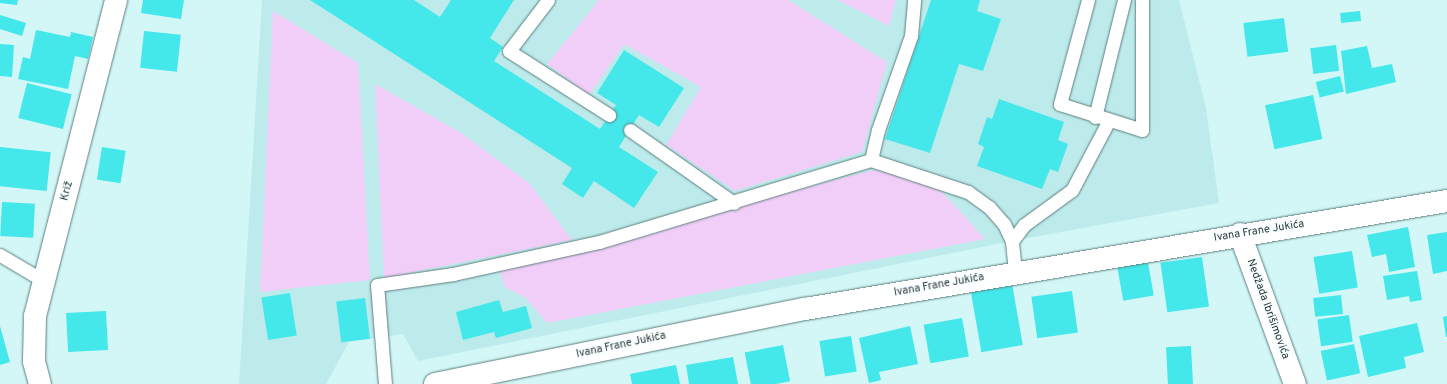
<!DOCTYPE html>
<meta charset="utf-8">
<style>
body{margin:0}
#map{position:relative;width:1447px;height:384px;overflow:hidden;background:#d3f7f7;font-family:Overpass,sans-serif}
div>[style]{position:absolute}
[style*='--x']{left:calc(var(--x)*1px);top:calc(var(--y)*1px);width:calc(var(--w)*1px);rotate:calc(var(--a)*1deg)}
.built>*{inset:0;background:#bdebeb}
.green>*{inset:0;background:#f1cef8}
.building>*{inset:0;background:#44e7ea;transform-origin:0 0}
.roads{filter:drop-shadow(0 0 1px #5d7e7e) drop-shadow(0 0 1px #5d7e7e)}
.service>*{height:13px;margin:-6.5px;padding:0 6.5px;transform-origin:6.5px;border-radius:6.5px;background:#fff}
.minor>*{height:22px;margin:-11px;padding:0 11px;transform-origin:11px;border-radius:11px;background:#fff}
.tertiary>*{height:22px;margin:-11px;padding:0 11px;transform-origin:11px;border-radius:11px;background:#fff}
span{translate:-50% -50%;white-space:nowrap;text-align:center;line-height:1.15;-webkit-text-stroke:3.5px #f7fefe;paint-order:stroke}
.street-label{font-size:11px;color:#2b3939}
</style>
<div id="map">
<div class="built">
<i style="clip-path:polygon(262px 0,1179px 0,1206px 108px,1219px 203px,1012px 241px,418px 361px,403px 334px,349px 342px,326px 384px,239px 384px)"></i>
</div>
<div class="green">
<i style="clip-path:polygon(599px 0,788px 0,887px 62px,862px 152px,735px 191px,666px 145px,701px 87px,624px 44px,589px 95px,547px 64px)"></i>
<i style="clip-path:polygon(837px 0,896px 0,889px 26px)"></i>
<i style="clip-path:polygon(273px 11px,358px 63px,370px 280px,260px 292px)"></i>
<i style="clip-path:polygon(375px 84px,461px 133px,529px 183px,572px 240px,384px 278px)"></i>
<i style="clip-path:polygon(877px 169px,936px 185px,985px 239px,547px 323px,526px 298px,505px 287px,499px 270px)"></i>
</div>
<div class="building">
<i style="clip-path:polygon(0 0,18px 0,17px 5px,0 3px)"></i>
<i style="clip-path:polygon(143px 0,184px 0,181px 19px,141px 13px)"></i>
<i style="clip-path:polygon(310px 0,414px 0,440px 17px,451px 0,514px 0,490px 38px,503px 47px,494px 61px,600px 129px,616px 105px,597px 93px,624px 50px,684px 88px,659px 127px,639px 115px,619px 147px,658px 172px,634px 208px,594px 181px,583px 198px,562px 184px,572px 168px)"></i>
<i style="clip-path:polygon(931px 0,980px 0,977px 11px,1001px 19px,983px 71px,959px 64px,930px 153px,885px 139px)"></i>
<i style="left:1360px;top:11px;width:10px;height:20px;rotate:84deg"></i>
<i style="clip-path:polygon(0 15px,26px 23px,22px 36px,0 29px)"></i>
<i style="left:1284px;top:18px;width:34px;height:41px;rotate:83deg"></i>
<i style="clip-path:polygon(36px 30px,70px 37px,71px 32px,93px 37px,88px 59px,75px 56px,68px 89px,18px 79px,23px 57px,30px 59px)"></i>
<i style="left:144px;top:31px;width:37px;height:37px;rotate:6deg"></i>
<i style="clip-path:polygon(0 44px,14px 45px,12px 77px,0 76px)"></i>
<i style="left:1336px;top:45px;width:26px;height:26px;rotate:83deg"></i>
<i style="clip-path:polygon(1367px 46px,1372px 68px,1392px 64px,1396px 82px,1346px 94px,1341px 51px)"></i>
<i style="left:1340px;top:76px;width:16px;height:25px;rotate:76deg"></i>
<i style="left:27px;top:83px;width:46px;height:36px;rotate:14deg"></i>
<i style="left:1313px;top:95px;width:45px;height:49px;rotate:78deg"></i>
<i style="clip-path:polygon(999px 99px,1064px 122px,1058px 140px,1068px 144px,1058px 172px,1050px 169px,1042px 189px,977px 166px,984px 147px,978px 144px,987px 117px,992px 119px)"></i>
<i style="left:0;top:147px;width:51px;height:39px;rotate:6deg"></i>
<i style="left:102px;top:147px;width:24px;height:33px;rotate:9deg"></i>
<i style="left:2px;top:202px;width:33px;height:34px;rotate:3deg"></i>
<i style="clip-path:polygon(1408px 227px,1415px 267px,1389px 272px,1386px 254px,1372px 257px,1367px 235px)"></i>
<i style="clip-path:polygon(1447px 232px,1447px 271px,1433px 274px,1427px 235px)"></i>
<i style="left:1352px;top:251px;width:37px;height:39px;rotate:81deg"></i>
<i style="left:1147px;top:257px;width:39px;height:31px;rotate:80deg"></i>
<i style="left:1202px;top:257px;width:50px;height:42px;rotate:82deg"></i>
<i style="clip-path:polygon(1417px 271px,1422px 300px,1410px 302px,1409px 296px,1387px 300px,1383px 276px)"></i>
<i style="left:1011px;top:278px;width:68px;height:42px;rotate:80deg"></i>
<i style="left:1072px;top:291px;width:42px;height:41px;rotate:82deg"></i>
<i style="left:290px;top:293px;width:43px;height:29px;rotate:81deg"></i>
<i style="left:1341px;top:295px;width:19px;height:28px;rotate:84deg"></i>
<i style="left:365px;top:298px;width:41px;height:29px;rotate:83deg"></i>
<i style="clip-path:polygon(499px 300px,503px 312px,526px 306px,532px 328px,496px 338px,494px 332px,463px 340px,456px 312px)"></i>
<i style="left:106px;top:311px;width:39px;height:40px;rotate:87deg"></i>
<i style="left:1349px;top:315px;width:27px;height:32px;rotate:82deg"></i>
<i style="clip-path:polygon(1447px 316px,1447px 337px,1446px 337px,1443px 317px)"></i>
<i style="left:962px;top:318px;width:39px;height:39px;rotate:80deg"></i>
<i style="clip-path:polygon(1417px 323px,1424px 352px,1404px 357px,1406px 368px,1368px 377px,1359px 336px)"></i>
<i style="clip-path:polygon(0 326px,10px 362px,0 365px)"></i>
<i style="clip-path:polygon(910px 326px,918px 364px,879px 372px,881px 380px,869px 383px,859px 338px)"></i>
<i style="left:851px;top:336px;width:36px;height:32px;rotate:81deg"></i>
<i style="left:1354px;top:344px;width:30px;height:34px;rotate:78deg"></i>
<i style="left:783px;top:345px;width:37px;height:39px;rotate:79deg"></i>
<i style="left:1191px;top:346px;width:38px;height:25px;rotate:87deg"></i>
<i style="clip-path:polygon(733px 357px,738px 384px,689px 384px,686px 365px)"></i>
<i style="clip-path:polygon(676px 365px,680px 384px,632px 384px,630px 374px)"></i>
</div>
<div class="roads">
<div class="service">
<i style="--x:548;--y:0;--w:64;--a:127.4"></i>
<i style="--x:509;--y:51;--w:119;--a:32.6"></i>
<i style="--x:1088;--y:0;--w:108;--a:105.1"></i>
<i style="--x:1060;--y:104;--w:86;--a:17.6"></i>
<i style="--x:1142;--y:130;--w:130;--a:-90"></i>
<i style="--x:1095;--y:117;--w:121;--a:-76.1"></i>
<i style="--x:630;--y:130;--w:127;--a:35.1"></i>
<i style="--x:871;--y:160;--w:31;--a:-77"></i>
<i style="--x:878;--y:130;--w:100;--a:-70.7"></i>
<i style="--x:911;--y:36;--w:36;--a:-85"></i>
<i style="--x:0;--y:255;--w:51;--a:30.6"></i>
<i style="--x:1015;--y:271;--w:30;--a:-96"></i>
<i style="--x:1012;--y:241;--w:20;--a:-53"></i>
<i style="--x:1024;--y:225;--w:59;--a:-36.1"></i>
<i style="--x:1072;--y:190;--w:77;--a:-62.1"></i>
<i style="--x:385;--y:384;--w:99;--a:-94.6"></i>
<i style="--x:377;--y:285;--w:77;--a:-8.2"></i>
<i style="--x:453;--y:274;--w:149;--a:-12.4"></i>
<i style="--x:599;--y:242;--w:284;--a:-16.8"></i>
<i style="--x:871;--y:160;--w:102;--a:18.3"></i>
<i style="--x:968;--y:192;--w:26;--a:36"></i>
<i style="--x:989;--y:207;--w:23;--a:49"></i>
<i style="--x:1004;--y:224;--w:19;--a:65"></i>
</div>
<div class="minor">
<i style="--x:1240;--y:234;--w:160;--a:69.9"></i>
<i style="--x:40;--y:384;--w:24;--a:-105"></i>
<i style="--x:34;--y:361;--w:45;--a:-88.7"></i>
<i style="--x:35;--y:316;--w:326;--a:-75.6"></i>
</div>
<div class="tertiary">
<i style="--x:435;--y:384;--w:378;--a:-11.5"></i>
<i style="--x:805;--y:309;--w:651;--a:-9.55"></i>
</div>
</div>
<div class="street-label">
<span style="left:67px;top:191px;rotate:-75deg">Križ</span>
<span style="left:1259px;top:231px;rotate:-9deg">Ivana Frane Jukića</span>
<span style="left:939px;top:285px;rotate:-10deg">Ivana Frane Jukića</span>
<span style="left:1268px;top:309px;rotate:70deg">Nedžada Ibrišimovića</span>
<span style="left:621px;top:345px;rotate:-12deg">Ivana Frane Jukića</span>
</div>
</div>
